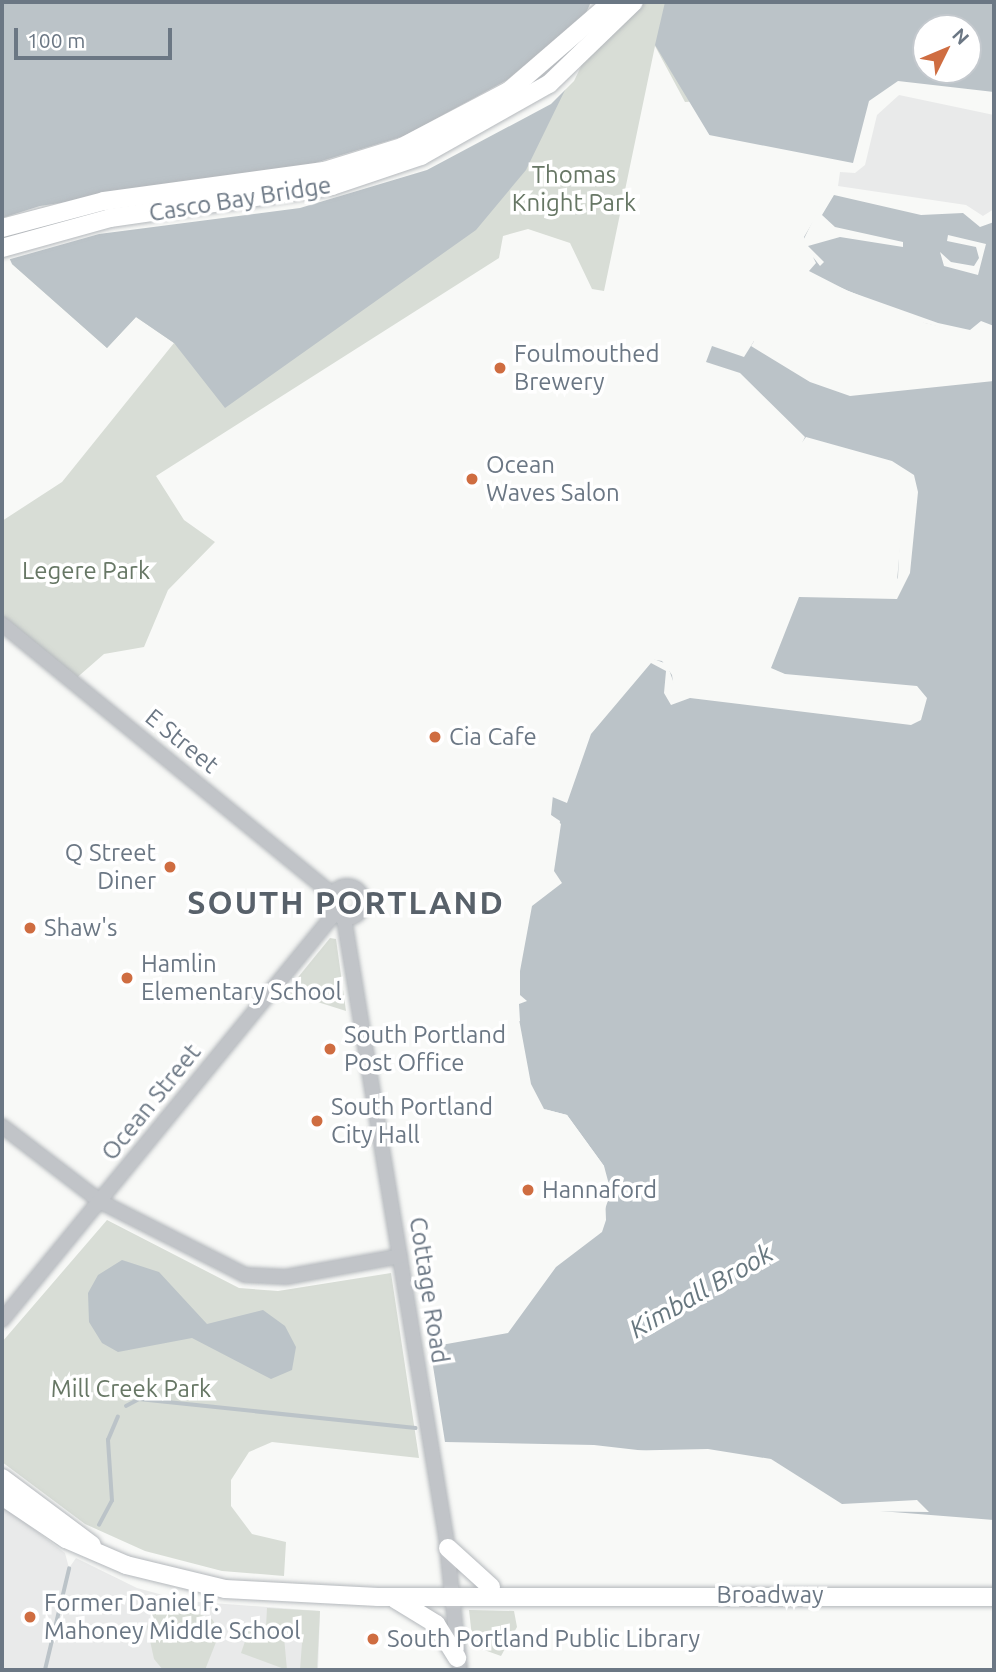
<!DOCTYPE html>
<style>
body{margin:0}
#map{position:relative;width:996px;height:1672px;overflow:hidden;background:#f8f9f7;font-family:Ubuntu,sans-serif}
div>[style]{position:absolute}
[style*='--x']{left:calc(var(--x)*1px);top:calc(var(--y)*1px);width:calc(var(--w)*1px);rotate:calc(var(--a)*1deg)}
.built>*{inset:0;background:#e9eaea}
.green>*{inset:0;background:#d8ddd6}
.water>*{inset:0;background:#bbc3c8}
.pier>*{inset:0;background:#f8f9f7}
.stream>*{height:3.5px;margin:-1.75px;padding:0 1.75px;transform-origin:1.75px;border-radius:1.75px;background:#bbc3c8}
.roads{filter:drop-shadow(0 0 2px #b4b8bc) drop-shadow(0 0 2px #b4b8bc)}
.minor>*{height:14px;margin:-7px;padding:0 7px;transform-origin:7px;border-radius:7px;background:#c1c4c8}
.minor>.ring{margin:-7px;padding:0;box-sizing:content-box;background:none;border:14px solid #c1c4c8;border-radius:50%}
.major>*{height:18px;margin:-9px;padding:0 9px;transform-origin:9px;border-radius:9px;background:#fff}
.dots>*{width:19px;height:19px;translate:-50% -50%;box-sizing:border-box;border:4px solid #fff;border-radius:50%}
span{translate:-50% -50%;white-space:nowrap;text-align:center;line-height:1.15;-webkit-text-stroke:7px #fff;paint-order:stroke}
.park-label{font-size:24px;color:#677765}
.street-label{font-size:24px;color:#6b7784}
.poi-label{font-size:24px;color:#6b7784}
.left{translate:0 -50%;text-align:left}
.right{translate:-100% -50%;text-align:right}
.water-label{font-size:26px;color:#67777f;font-style:italic}
.district-label{font-size:32px;color:#58616a;font-weight:700;letter-spacing:2px}
.frame{position:absolute;inset:0;border:4px solid #6b7784;pointer-events:none}
.north{position:absolute;left:912px;top:14px;width:70px;height:70px;box-sizing:border-box;background:#fff;border:2px solid #c4c9ce;border-radius:50%;rotate:47deg;font-size:19px;font-weight:700;line-height:28px;text-align:center;color:#6b7784}
.north::after{content:'';display:block;margin:auto;width:24px;height:32px;background:#cf6d41;clip-path:polygon(50% 0,100% 100%,50% 72%,0 100%)}
.scale{position:absolute;left:14px;top:28px;width:158px;height:32px;box-sizing:border-box;border:4px solid #6b7784;border-top:0;padding-left:9px;font-size:21px;line-height:24px;white-space:nowrap;color:#6b7784;-webkit-text-stroke:5px #fff;paint-order:stroke}
</style>
<div id="map">
<div class="built">
<i style="clip-path:polygon(899px 95px,994px 115px,994px 209px,983px 216px,966px 205px,838px 186px,840px 172px,855px 173px,865px 165px,877px 115px)"></i>
<i style="clip-path:polygon(2px 1505px,65px 1553px,69px 1568px,76px 1558px,137px 1588px,185px 1601px,320px 1611px,318px 1670px,2px 1670px)"></i>
</div>
<div class="green">
<i style="clip-path:polygon(evenodd,2px 2px,994px 2px,994px 110px,899px 90px,685px 102px,655px 46px,604px 291px,592px 289px,570px 243px,528px 229px,503px 236px,499px 258px,156px 476px,184px 520px,215px 542px,168px 590px,144px 647px,104px 654px,73px 681px,2px 624px,2px 521px,62px 482px,174px 343px,136px 317px,107px 348px,12px 264px,2px 2px,926px 28px,968px 28px,968px 70px,926px 70px,926px 28px)"></i>
<i style="clip-path:polygon(330px 938px,336px 939px,346px 1011px,286px 992px)"></i>
<i style="clip-path:polygon(107px 1220px,239px 1288px,278px 1291px,391px 1273px,419px 1458px,272px 1442px,249px 1452px,231px 1480px,231px 1506px,252px 1534px,286px 1542px,284px 1576px,222px 1571px,145px 1551px,85px 1524px,2px 1462px,2px 1342px)"></i>
<i style="clip-path:polygon(159px 1599px,212px 1619px,220px 1632px,205px 1670px,163px 1670px,154px 1659px,147px 1627px)"></i>
<i style="clip-path:polygon(267px 1608px,320px 1611px,317px 1670px,300px 1670px,302px 1643px,266px 1627px)"></i>
<i style="clip-path:polygon(469px 1610px,514px 1611px,517px 1627px,501px 1656px,473px 1646px)"></i>
<i style="clip-path:polygon(252px 1621px,263px 1625px,259px 1634px,267px 1638px,272px 1631px,284px 1637px,287px 1670px,241px 1653px)"></i>
</div>
<div class="water">
<i style="clip-path:polygon(2px 2px,608px 2px,526px 170px,476px 230px,225px 408px,174px 343px,136px 317px,107px 348px,12px 264px,2px 242px)"></i>
<i style="clip-path:polygon(evenodd,665px 2px,994px 2px,994px 110px,899px 90px,873px 111px,857px 166px,713px 141px,655px 45px,665px 2px,926px 28px,968px 28px,968px 70px,926px 70px,926px 28px)"></i>
<i style="clip-path:polygon(830px 193px,965px 209px,981px 221px,994px 214px,994px 338px,925px 323px,808px 274px,804px 237px)"></i>
<i style="clip-path:polygon(754px 341px,850px 389px,994px 366px,994px 1520px,842px 1508px,769px 1465px,594px 1445px,445px 1442px,430px 1347px,508px 1333px,556px 1267px,602px 1232px,606px 1220px,604px 1166px,567px 1115px,544px 1109px,531px 1084px,516px 1003px,523px 929px,531px 904px,549px 890px,560px 821px,551px 815px,553px 795px,582px 729px,615px 702px,616px 689px,644px 658px,662px 661px,672px 675px,675px 696px,907px 714px,917px 707px,915px 699px,895px 690px,766px 675px,791px 593px,896px 592px,906px 482px,887px 468px,802px 443px,805px 437px,740px 373px,706px 362px,712px 346px,744px 357px)"></i>
<i style="clip-path:polygon(122px 1260px,159px 1272px,207px 1324px,263px 1310px,285px 1326px,296px 1347px,292px 1370px,271px 1379px,192px 1338px,118px 1352px,102px 1343px,89px 1322px,88px 1293px,98px 1275px)"></i>
</div>
<div class="pier">
<i style="clip-path:polygon(591px 2px,612px 2px,574px 81px,551px 104px,427px 170px,300px 208px,99px 234px,7px 260px,2px 250px,2px 218px,40px 206px,305px 166px,404px 136px,507px 80px,585px 15px)"></i>
<i style="clip-path:polygon(898px 81px,994px 92px,994px 113px,900px 94px,876px 113px,864px 162px,849px 171px,715px 144px,704px 134px,853px 163px,869px 101px)"></i>
<i style="clip-path:polygon(828px 190px,966px 206px,981px 217px,994px 211px,994px 222px,980px 227px,963px 213px,921px 215px,834px 195px,822px 215px,835px 227px,903px 242px,903px 247px,840px 237px,808px 246px,824px 262px,820px 266px,813px 257px,816px 263px,809px 271px,848px 291px,938px 323px,970px 330px,981px 321px,994px 326px,994px 340px,891px 315px,806px 277px,793px 261px)"></i>
<i style="clip-path:polygon(948px 235px,986px 244px,978px 275px,944px 266px,940px 252px,951px 262px,974px 266px,979px 258px,976px 247px,947px 241px)"></i>
<i style="clip-path:polygon(756px 338px,850px 386px,994px 364px,994px 381px,850px 396px,810px 382px,751px 346px)"></i>
<i style="clip-path:polygon(806px 437px,892px 461px,914px 475px,918px 492px,910px 573px,897px 599px,799px 597px,771px 668px,785px 674px,917px 686px,927px 698px,921px 720px,911px 725px,690px 698px,671px 705px,664px 693px,666px 671px,651px 663px,591px 734px,567px 803px,550px 796px,579px 727px,612px 700px,618px 679px,643px 655px,667px 664px,677px 692px,913px 706px,894px 694px,795px 687px,763px 676px,760px 664px,789px 591px,893px 589px,898px 577px,902px 484px,881px 469px,800px 445px)"></i>
<i style="clip-path:polygon(551px 815px,561px 824px,554px 871px,562px 883px,532px 906px,520px 971px,520px 995px,527px 1001px,519px 1004px,520px 1021px,514px 1023px,520px 929px,528px 902px,546px 888px,557px 824px)"></i>
<i style="clip-path:polygon(544px 1109px,567px 1115px,604px 1166px,611px 1192px,604px 1212px,600px 1168px,565px 1118px)"></i>
<i style="clip-path:polygon(708px 1449px,771px 1459px,842px 1504px,917px 1500px,929px 1512px,845px 1511px,752px 1464px,613px 1451px)"></i>
</div>
<div class="stream">
<i style="--x:126;--y:1406;--w:15;--a:-28"></i>
<i style="--x:139;--y:1399;--w:278;--a:6"></i>
<i style="--x:99;--y:1525;--w:27;--a:-62"></i>
<i style="--x:112;--y:1501;--w:61;--a:-93.8"></i>
<i style="--x:108;--y:1440;--w:25;--a:-67"></i>
<i style="--x:45;--y:1670;--w:104;--a:-76.6"></i>
</div>
<div class="roads">
<div class="minor">
<i style="--x:2;--y:624;--w:428;--a:39.3"></i>
<i class="ring" style="left:331px;top:886px;width:18px;height:18px"></i>
<i style="--x:344;--y:918;--w:627;--a:80.64"></i>
<i style="--x:446;--y:1537;--w:134;--a:84"></i>
<i style="--x:2;--y:1126;--w:125;--a:37.5"></i>
<i style="--x:101;--y:1202;--w:161;--a:26.9"></i>
<i style="--x:245;--y:1275;--w:41;--a:2.8"></i>
<i style="--x:286;--y:1277;--w:116;--a:-10.4"></i>
<i style="--x:2;--y:1320;--w:526;--a:-50.71"></i>
</div>
<div class="major">
<i style="--x:2;--y:228;--w:106;--a:-14.8"></i>
<i style="--x:104;--y:201;--w:222;--a:-7.8"></i>
<i style="--x:324;--y:171;--w:82;--a:-17.1"></i>
<i style="--x:402;--y:147;--w:122;--a:-27.8"></i>
<i style="--x:510;--y:90;--w:135;--a:-40.8"></i>
<i style="--x:2;--y:248;--w:112;--a:-15.5"></i>
<i style="--x:110;--y:218;--w:224;--a:-8.2"></i>
<i style="--x:332;--y:186;--w:94;--a:-18.6"></i>
<i style="--x:421;--y:156;--w:147;--a:-29.4"></i>
<i style="--x:549;--y:84;--w:118;--a:-44"></i>
<i style="--x:2;--y:1478;--w:112;--a:36.7"></i>
<i style="--x:2;--y:1496;--w:77;--a:33.9"></i>
<i style="--x:66;--y:1539;--w:65;--a:23.4"></i>
<i style="--x:126;--y:1565;--w:102;--a:13.6"></i>
<i style="--x:225;--y:1589;--w:153;--a:3"></i>
<i style="--x:378;--y:1597;--w:616;--a:0"></i>
<i style="--x:448;--y:1548;--w:58;--a:42.2"></i>
<i style="--x:395;--y:1599;--w:48;--a:31.4"></i>
<i style="--x:436;--y:1624;--w:40;--a:58"></i>
</div>
</div>
<div class="dots">
<i style="left:500px;top:368px;background:#cf6d41"></i>
<i style="left:472px;top:479px;background:#cf6d41"></i>
<i style="left:435px;top:737px;background:#cf6d41"></i>
<i style="left:170px;top:867px;background:#cf6d41"></i>
<i style="left:30px;top:928px;background:#cf6d41"></i>
<i style="left:127px;top:978px;background:#cf6d41"></i>
<i style="left:330px;top:1049px;background:#cf6d41"></i>
<i style="left:317px;top:1121px;background:#cf6d41"></i>
<i style="left:528px;top:1190px;background:#cf6d41"></i>
<i style="left:30px;top:1617px;background:#cf6d41"></i>
<i style="left:373px;top:1639px;background:#cf6d41"></i>
</div>
<div class="park-label">
<span style="left:574px;top:189px">Thomas<br>Knight Park</span>
<span style="left:86px;top:571px">Legere Park</span>
<span style="left:131px;top:1389px">Mill Creek Park</span>
</div>
<div class="street-label">
<span style="left:240px;top:199px;rotate:-9deg">Casco Bay Bridge</span>
<span style="left:182px;top:741px;rotate:39deg">E Street</span>
<span style="left:151px;top:1102px;rotate:-51deg">Ocean Street</span>
<span style="left:429px;top:1290px;rotate:81deg">Cottage Road</span>
<span style="left:770px;top:1595px">Broadway</span>
</div>
<div class="poi-label">
<span class="left" style="left:514px;top:368px">Foulmouthed<br>Brewery</span>
<span class="left" style="left:486px;top:479px">Ocean<br>Waves Salon</span>
<span class="left" style="left:449px;top:737px">Cia Cafe</span>
<span class="right" style="left:156px;top:867px">Q Street<br>Diner</span>
<span class="left" style="left:44px;top:928px">Shaw's</span>
<span class="left" style="left:141px;top:978px">Hamlin<br>Elementary School</span>
<span class="left" style="left:344px;top:1049px">South Portland<br>Post Office</span>
<span class="left" style="left:331px;top:1121px">South Portland<br>City Hall</span>
<span class="left" style="left:542px;top:1190px">Hannaford</span>
<span class="left" style="left:44px;top:1617px">Former Daniel F.<br>Mahoney Middle School</span>
<span class="left" style="left:387px;top:1639px">South Portland Public Library</span>
</div>
<div class="water-label">
<span style="left:701px;top:1291px;rotate:-30deg">Kimball Brook</span>
</div>
<div class="district-label">
<span style="left:346px;top:902px">SOUTH PORTLAND</span>
</div>
<div class="frame"></div>
<div class="north">N</div>
<div class="scale">100 m</div>
</div>
